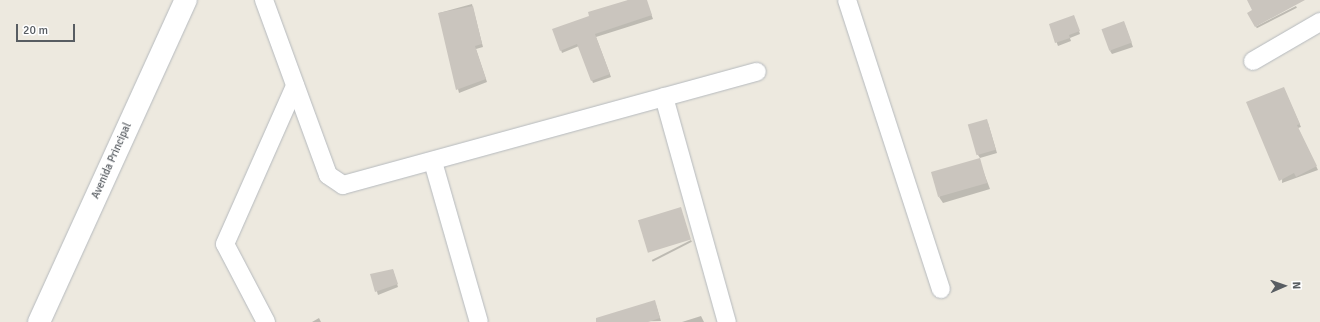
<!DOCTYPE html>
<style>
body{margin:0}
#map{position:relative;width:1320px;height:322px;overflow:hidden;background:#ede9df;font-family:Signika,sans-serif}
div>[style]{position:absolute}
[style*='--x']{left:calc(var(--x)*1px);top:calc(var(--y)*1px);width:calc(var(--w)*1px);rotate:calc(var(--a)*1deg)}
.shadow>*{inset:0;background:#0003;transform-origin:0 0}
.building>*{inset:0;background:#cac5be;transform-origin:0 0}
.roads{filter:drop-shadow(0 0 1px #b5b9bd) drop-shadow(0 0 1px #b5b9bd)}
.minor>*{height:18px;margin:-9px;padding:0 9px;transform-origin:9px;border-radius:9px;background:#fff}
.tertiary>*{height:22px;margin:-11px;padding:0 11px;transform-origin:11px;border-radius:11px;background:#fff}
span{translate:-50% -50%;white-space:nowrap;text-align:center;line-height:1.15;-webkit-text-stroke:3.5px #fff;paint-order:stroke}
.street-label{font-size:11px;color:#585d62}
.north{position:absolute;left:1264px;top:266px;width:40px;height:40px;-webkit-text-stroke:3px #fff;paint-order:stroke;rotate:88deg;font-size:11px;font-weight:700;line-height:16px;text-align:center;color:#585d62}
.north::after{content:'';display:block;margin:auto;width:14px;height:18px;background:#585d62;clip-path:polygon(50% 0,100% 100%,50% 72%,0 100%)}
.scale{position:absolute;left:16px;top:24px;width:59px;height:18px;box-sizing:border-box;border:2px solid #585d62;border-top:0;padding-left:5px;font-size:12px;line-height:14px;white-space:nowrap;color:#585d62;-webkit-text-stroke:3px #fff;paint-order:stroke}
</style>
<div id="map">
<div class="shadow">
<i style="clip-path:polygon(629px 0,646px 0,653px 19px,596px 37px,611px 77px,593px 83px,579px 46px,562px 53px,561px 50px,591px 17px)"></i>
<i style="clip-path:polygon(472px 4px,483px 47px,476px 49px,487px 82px,459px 93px,439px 13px)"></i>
<i style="left:1296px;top:6px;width:2px;height:45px;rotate:63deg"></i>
<i style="clip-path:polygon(1075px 19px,1080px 34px,1070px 38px,1071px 41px,1058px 46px,1050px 25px)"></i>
<i style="clip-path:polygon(1125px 25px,1133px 47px,1112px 54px,1110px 51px)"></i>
<i style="clip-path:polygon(1285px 91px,1301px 127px,1298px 128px,1318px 170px,1282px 183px)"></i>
<i style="clip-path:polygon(988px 123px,997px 153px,980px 158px,978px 155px)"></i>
<i style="clip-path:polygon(979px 160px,990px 189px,943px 203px,939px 197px)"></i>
<i style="left:691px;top:240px;width:2px;height:44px;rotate:63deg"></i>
<i style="clip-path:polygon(393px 270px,398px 287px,378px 295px,372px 275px)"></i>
<i style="clip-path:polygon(656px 305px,661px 321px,611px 322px)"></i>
<i style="clip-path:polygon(701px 316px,704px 322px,682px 322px)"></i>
<i style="clip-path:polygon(319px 318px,321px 322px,312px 322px)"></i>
</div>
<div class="building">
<i style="clip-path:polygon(628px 0,647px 0,652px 15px,595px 34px,610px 74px,591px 81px,577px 44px,560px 51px,552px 29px,589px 16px,588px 12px)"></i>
<i style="clip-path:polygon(1247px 0,1305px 0,1255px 27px,1247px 13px,1252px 10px)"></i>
<i style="clip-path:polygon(473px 6px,482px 44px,475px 46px,486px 79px,456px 90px,438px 13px)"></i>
<i style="clip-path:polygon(1074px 15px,1080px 31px,1069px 35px,1070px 38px,1055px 43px,1049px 24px)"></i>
<i style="left:1124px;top:21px;width:23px;height:24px;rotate:70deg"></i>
<i style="clip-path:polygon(1284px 87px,1300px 124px,1297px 125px,1317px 166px,1296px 177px,1294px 173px,1279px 181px,1246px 102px)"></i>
<i style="left:987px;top:119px;width:32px;height:20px;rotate:74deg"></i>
<i style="left:980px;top:158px;width:26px;height:51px;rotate:74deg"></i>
<i style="left:681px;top:207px;width:34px;height:45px;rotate:73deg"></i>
<i style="clip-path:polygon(393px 269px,398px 284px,375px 292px,370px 274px)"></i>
<i style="clip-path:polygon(655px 300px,660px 318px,648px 322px,596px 322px,596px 318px)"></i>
</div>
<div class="roads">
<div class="minor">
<i style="--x:264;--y:0;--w:186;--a:69.9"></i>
<i style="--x:328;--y:175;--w:18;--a:34"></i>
<i style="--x:343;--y:185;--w:429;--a:-15.3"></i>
<i style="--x:847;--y:0;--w:304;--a:72"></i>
<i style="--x:1253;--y:61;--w:78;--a:-30.2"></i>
<i style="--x:664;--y:97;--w:234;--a:74.4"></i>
<i style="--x:433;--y:162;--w:166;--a:74"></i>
<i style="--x:266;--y:322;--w:88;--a:-117.7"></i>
<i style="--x:225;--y:244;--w:173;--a:-66.1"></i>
</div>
<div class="tertiary">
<i style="--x:39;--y:322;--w:354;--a:-65.5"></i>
</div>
</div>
<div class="street-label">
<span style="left:112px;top:161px;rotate:-66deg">Avenida Principal</span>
</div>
<div class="north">N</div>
<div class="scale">20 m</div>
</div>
